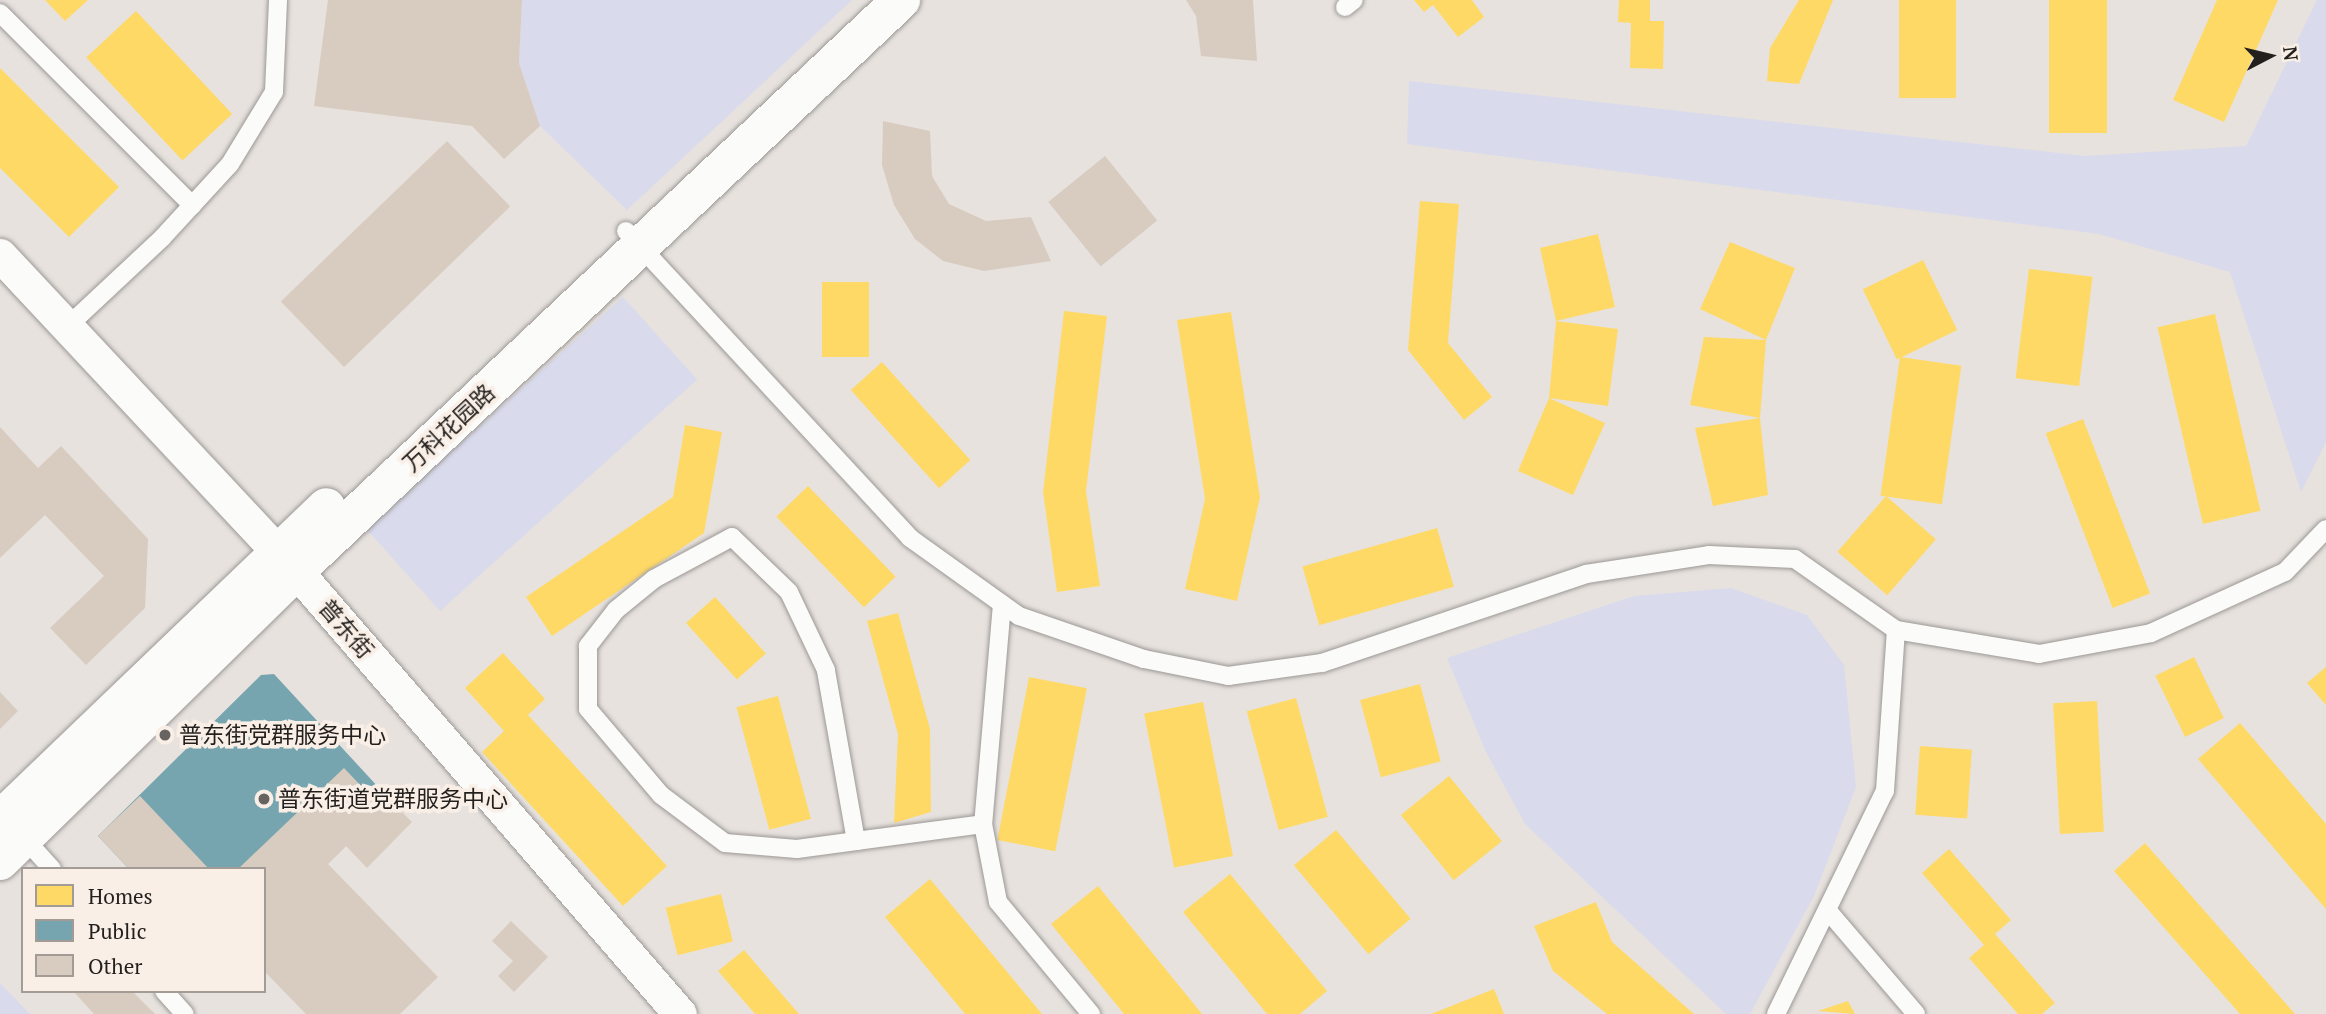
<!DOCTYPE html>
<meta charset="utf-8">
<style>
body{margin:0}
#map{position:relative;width:2326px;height:1014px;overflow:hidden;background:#e7e2de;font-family:"PT Serif","Noto Sans SC",serif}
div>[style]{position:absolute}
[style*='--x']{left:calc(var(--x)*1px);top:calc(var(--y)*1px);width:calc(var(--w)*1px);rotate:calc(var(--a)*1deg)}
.green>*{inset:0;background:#d9daec;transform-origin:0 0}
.homes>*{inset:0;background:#ffd966;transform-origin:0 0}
.public>*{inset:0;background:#76a5af}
.building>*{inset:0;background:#d8ccc0;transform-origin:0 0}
.roads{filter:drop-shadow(0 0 2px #9c9895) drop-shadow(0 0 2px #9c9895)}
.service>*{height:18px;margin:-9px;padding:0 9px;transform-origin:9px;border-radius:9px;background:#fbfbfa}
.minor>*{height:33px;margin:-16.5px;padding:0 16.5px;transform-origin:16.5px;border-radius:16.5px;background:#fbfbfa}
.tertiary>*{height:38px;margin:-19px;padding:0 19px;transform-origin:19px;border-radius:19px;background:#fbfbfa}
.dots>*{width:19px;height:19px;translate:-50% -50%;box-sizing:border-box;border:4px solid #f9efe7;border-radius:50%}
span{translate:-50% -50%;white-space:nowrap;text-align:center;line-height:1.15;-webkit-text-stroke:7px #f9efe7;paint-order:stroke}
.street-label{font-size:23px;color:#221f1c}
.poi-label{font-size:23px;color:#221f1c}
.left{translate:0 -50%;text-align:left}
.legend{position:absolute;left:21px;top:867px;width:245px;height:126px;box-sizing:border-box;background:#f9efe7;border:2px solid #a39c96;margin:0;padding:9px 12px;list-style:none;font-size:21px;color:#221f1c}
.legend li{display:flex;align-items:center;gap:14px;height:35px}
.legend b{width:35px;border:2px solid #a39c96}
.north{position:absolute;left:2235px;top:21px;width:70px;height:70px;-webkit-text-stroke:5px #f9efe7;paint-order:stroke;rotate:83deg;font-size:19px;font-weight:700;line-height:28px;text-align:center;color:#221f1c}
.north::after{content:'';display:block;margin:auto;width:24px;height:32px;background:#221f1c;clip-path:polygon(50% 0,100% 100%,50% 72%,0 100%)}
</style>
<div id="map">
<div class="green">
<i style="clip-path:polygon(522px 0,852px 0,627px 210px,540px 126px,519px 63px)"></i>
<i style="clip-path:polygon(2317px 0,2326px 0,2326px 442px,2301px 492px,2230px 272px,2099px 234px,1407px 144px,1409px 81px,2085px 156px,2246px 146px)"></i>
<i style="left:623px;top:297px;width:111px;height:346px;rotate:48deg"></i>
<i style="clip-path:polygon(1731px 588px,1807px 615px,1844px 665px,1856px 787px,1814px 896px,1750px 1014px,1726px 1014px,1525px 824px,1486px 752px,1447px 658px,1634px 596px)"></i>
<i style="clip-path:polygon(0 983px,30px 1014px,0 1014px)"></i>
</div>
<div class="homes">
<i style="clip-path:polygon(45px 0,88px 0,65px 21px)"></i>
<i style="clip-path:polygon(1414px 0,1472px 0,1484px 17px,1458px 37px,1433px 5px,1424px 12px)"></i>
<i style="clip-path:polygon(1619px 0,1650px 0,1650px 21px,1664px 21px,1663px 69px,1630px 68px,1631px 23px,1618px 22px)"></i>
<i style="clip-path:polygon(1799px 0,1833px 0,1799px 84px,1767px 81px,1770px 48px)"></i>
<i style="left:1899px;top:0;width:57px;height:98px"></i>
<i style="left:2049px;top:0;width:58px;height:133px"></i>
<i style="clip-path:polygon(2217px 0,2278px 0,2224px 122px,2173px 100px)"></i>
<i style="left:136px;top:11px;width:141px;height:68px;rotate:47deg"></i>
<i style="clip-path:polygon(0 68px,119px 187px,69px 237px,0 168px)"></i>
<i style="clip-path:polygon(1420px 201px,1459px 204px,1448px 343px,1492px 397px,1464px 420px,1408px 350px)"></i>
<i style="clip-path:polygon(1598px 234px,1615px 307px,1556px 321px,1618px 329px,1608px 406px,1549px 398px,1605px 423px,1573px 495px,1518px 471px,1549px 398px,1556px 321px,1540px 248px)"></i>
<i style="clip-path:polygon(1730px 242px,1795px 268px,1766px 340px,1760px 418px,1690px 405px,1704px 337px,1766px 340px,1700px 309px)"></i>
<i style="left:1923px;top:260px;width:78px;height:67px;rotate:64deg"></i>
<i style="left:2029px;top:269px;width:64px;height:110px;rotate:7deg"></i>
<i style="left:822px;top:282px;width:47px;height:75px"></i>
<i style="clip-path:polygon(1064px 311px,1107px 316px,1086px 491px,1100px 586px,1057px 592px,1043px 492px)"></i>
<i style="clip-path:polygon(1231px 312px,1260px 497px,1237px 601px,1185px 589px,1205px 499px,1177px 320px)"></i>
<i style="left:2215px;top:314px;width:202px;height:59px;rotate:77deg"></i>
<i style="left:1900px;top:357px;width:62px;height:140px;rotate:8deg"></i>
<i style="left:882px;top:362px;width:132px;height:42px;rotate:48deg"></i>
<i style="clip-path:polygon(1760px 418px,1768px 495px,1713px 506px,1695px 428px)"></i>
<i style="left:2083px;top:419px;width:187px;height:40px;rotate:69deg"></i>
<i style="clip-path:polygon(685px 425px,722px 432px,704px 533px,552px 636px,526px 597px,673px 497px)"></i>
<i style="left:808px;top:486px;width:126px;height:44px;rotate:46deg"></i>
<i style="left:1886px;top:496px;width:66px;height:74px;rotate:41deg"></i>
<i style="left:1437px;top:528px;width:61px;height:140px;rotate:74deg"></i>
<i style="left:715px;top:597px;width:76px;height:39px;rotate:48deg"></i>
<i style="clip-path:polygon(898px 613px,930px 729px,931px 812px,894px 823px,898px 734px,867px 621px)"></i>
<i style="clip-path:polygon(503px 653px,545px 699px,528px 715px,667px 866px,623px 906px,482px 752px,504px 731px,465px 688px)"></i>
<i style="left:2194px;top:657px;width:68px;height:43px;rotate:64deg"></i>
<i style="clip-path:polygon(2326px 667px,2326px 705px,2307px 683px)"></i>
<i style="left:1029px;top:677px;width:59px;height:166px;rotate:11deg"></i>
<i style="left:1420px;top:684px;width:80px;height:62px;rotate:75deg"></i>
<i style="left:778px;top:696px;width:127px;height:43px;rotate:75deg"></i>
<i style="left:1296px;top:698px;width:123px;height:51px;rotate:75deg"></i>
<i style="left:2097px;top:701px;width:131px;height:44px;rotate:87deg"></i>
<i style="left:1203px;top:702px;width:157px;height:60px;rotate:79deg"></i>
<i style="clip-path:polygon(2240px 723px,2326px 824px,2326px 909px,2198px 759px)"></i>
<i style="left:1920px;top:746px;width:52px;height:69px;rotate:4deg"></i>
<i style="left:1449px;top:776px;width:84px;height:62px;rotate:51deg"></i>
<i style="left:1336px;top:830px;width:116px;height:55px;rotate:50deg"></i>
<i style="clip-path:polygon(2145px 843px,2295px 1014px,2240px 1014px,2114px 871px)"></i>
<i style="clip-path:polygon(1949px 849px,2011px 920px,1995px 934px,2055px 1003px,2042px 1014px,2018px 1014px,1969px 958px,1984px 945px,1922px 873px)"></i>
<i style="clip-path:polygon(1230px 874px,1327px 991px,1300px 1014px,1267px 1014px,1183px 912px)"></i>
<i style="clip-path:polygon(930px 879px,1042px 1014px,965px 1014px,885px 917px)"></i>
<i style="clip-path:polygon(1098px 886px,1202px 1014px,1124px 1014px,1051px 924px)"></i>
<i style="left:721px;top:894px;width:49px;height:57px;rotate:76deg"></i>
<i style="clip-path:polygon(1596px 902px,1612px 942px,1694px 1014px,1607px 1014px,1553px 971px,1534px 926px)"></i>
<i style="clip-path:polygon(744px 950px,799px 1014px,755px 1014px,718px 971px)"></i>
<i style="clip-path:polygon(1494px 989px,1504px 1014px,1431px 1014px)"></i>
<i style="clip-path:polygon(1848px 1001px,1855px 1014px,1818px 1011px)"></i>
</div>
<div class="public">
<i style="clip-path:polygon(274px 674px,391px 801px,264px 927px,264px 869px,129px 869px,98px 836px,261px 675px)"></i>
</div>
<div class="building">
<i style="clip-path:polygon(328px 0,522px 0,519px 63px,540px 126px,504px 159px,472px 126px,314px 106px)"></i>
<i style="clip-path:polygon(1186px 0,1253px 0,1257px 61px,1201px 56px,1196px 16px)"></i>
<i style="clip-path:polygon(883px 121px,930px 131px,932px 176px,949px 204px,986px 221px,1031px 217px,1051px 261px,984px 271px,943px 261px,915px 239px,894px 205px,882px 165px)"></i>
<i style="left:447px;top:141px;width:91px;height:231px;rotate:46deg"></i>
<i style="left:1105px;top:156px;width:83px;height:73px;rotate:51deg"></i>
<i style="clip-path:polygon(0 427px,38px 468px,61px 446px,148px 539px,145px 608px,86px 665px,50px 628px,104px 576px,45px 515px,0 558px)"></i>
<i style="clip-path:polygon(0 692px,18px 711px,0 729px)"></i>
<i style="clip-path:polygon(344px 768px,383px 809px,391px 801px,412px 822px,367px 868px,346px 846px,328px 864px,438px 977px,400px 1014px,306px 1014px,264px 971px,264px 869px,238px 869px)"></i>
<i style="clip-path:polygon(140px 796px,209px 869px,129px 869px,98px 836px)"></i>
<i style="clip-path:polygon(511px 921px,548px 957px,514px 992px,498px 976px,513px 961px,492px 941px)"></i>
<i style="clip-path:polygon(73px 991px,132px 991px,155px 1014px,94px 1014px)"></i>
</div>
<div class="roads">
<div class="service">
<i style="--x:1345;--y:7;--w:11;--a:-38"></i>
<i style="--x:0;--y:13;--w:272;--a:45"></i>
<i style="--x:626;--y:231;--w:418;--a:47.2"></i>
<i style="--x:910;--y:538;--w:134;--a:35.6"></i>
<i style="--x:1019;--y:616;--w:132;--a:19"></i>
<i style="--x:1144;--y:659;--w:86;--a:11.4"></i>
<i style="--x:1228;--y:676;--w:95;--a:-7.9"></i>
<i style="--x:1322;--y:663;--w:279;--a:-18.6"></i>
<i style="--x:1586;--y:574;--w:124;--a:-8.8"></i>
<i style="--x:1709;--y:555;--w:86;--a:2.7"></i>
<i style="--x:1795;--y:559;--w:123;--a:35.1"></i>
<i style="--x:1896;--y:630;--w:145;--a:9.5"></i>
<i style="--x:2039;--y:654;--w:114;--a:-10.6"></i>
<i style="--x:2151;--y:633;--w:147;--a:-24.5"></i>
<i style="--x:2285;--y:572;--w:59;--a:-46.4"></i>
<i style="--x:68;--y:326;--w:129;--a:-43.1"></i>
<i style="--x:162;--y:238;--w:100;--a:-47.4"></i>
<i style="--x:230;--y:164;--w:84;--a:-58.6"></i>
<i style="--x:274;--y:92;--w:92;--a:-87.5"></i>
<i style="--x:1002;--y:604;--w:221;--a:94.9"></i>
<i style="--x:983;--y:824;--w:79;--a:79.1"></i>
<i style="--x:998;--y:902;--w:146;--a:50.3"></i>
<i style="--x:24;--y:838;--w:42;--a:47.9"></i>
<i style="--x:856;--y:841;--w:174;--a:-100"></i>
<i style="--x:826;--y:670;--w:86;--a:-115.4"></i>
<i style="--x:789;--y:592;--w:79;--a:-136"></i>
<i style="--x:732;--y:537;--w:89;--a:151.7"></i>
<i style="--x:654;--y:579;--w:49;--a:140.8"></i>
<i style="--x:616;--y:610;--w:46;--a:127.9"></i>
<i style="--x:588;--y:646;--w:63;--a:90"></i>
<i style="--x:588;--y:709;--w:113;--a:49.7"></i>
<i style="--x:661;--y:795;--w:80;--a:36.9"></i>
<i style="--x:725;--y:843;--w:72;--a:4.8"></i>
<i style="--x:797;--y:849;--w:60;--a:-7.7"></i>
<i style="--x:856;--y:841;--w:128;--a:-7.6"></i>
<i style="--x:1829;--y:912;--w:134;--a:49.5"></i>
<i style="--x:164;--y:991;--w:31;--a:48"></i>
<i style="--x:1776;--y:1014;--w:248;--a:-64"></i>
<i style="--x:1885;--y:791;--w:161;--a:-86.1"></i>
</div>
<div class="minor">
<i style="--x:0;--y:255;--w:433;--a:46.9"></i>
<i style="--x:296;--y:571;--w:586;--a:49.08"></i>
</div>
<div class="tertiary">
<i style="--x:0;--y:820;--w:452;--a:-43.8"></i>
<i style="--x:0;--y:861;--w:414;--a:-44.4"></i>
<i style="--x:296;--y:571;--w:832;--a:-43.34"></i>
</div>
</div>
<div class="dots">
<i style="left:165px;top:735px;background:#676360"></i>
<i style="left:264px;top:799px;background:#676360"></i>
</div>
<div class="street-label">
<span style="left:449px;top:428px;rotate:-43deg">万科花园路</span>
<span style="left:346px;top:629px;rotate:49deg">普东街</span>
</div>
<div class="poi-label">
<span class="left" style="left:179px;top:735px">普东街党群服务中心</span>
<span class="left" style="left:278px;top:799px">普东街道党群服务中心</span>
</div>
<ul class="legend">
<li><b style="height:19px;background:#ffd966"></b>Homes</li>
<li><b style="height:19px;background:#76a5af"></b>Public</li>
<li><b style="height:19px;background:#d8ccc0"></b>Other</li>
</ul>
<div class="north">N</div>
</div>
